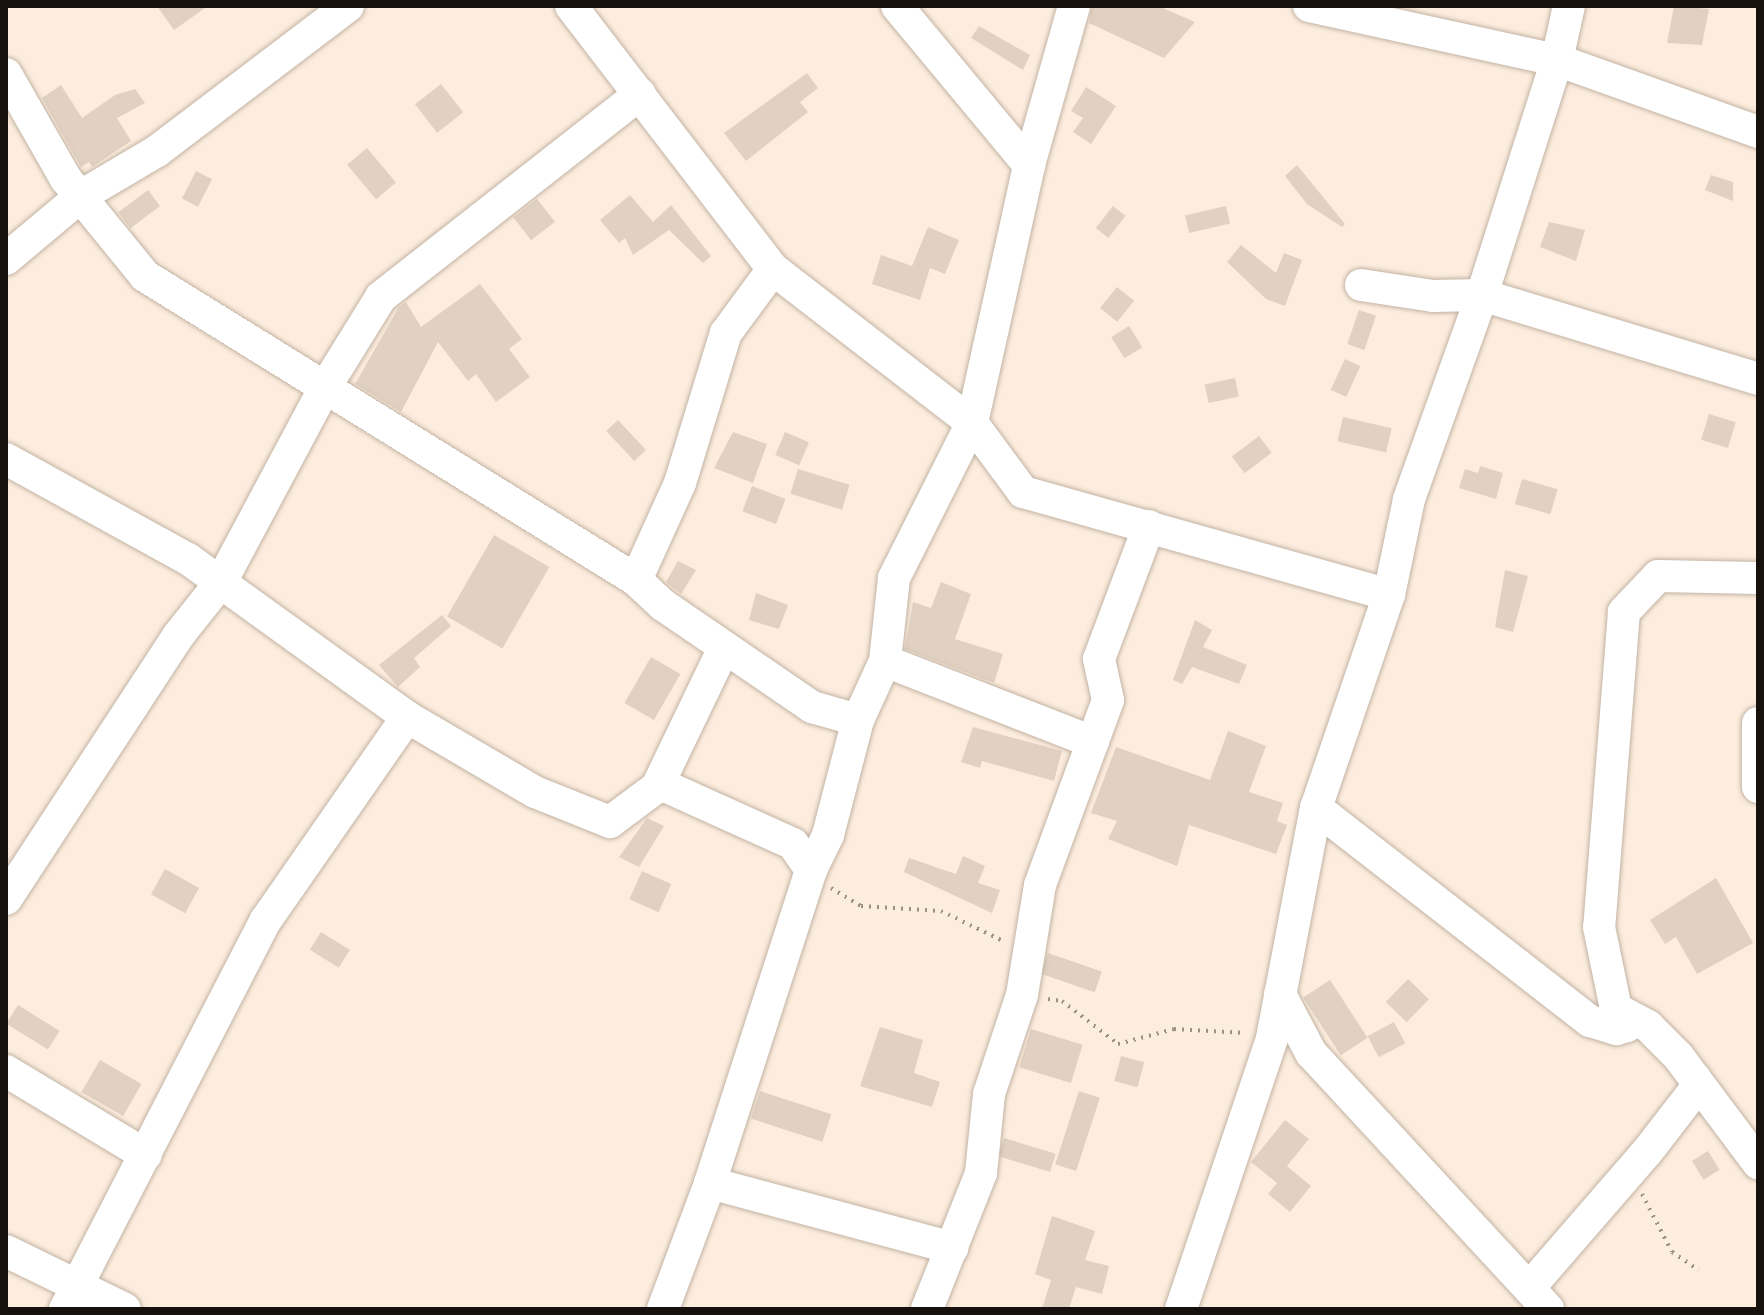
<!DOCTYPE html>
<style>
body{margin:0}
#map{position:relative;width:1764px;height:1315px;overflow:hidden;background:#fdedde;font-family:"Fira Sans Condensed",sans-serif}
div>[style]{position:absolute}
[style*='--x']{left:calc(var(--x)*1px);top:calc(var(--y)*1px);width:calc(var(--w)*1px);rotate:calc(var(--a)*1deg)}
.building>*{inset:0;background:#e1d1c2;transform-origin:0 0}
.path>*{height:4px;margin-top:-2px;transform-origin:0;background:repeating-linear-gradient(90deg,#9b9085 0 2px,transparent 0 8px)}
.roads{filter:drop-shadow(0 0 2px #c2b3a4) drop-shadow(0 0 2px #c2b3a4)}
.minor>*{height:32px;margin:-16px;padding:0 16px;transform-origin:16px;border-radius:16px;background:#fff}
span{translate:-50% -50%;white-space:nowrap;text-align:center;line-height:1.15;-webkit-text-stroke:6px #fdfdfd;paint-order:stroke}
.frame{position:absolute;inset:0;border:8px solid #16110c;pointer-events:none}
</style>
<div id="map">
<div class="building">
<i style="clip-path:polygon(157px 6px,208px 6px,174px 30px)"></i>
<i style="clip-path:polygon(1092px 6px,1158px 6px,1195px 22px,1164px 58px,1089px 23px)"></i>
<i style="clip-path:polygon(1674px 6px,1709px 9px,1702px 45px,1667px 43px)"></i>
<i style="clip-path:polygon(979px 26px,1030px 55px,1023px 70px,971px 38px)"></i>
<i style="clip-path:polygon(807px 73px,818px 88px,800px 102px,808px 112px,746px 161px,724px 133px)"></i>
<i style="left:441px;top:84px;width:36px;height:33px;rotate:52deg"></i>
<i style="clip-path:polygon(61px 85px,82px 118px,115px 95px,135px 89px,145px 103px,117px 118px,131px 141px,92px 167px,89px 162px,81px 167px,42px 98px)"></i>
<i style="clip-path:polygon(1086px 87px,1116px 106px,1091px 144px,1073px 132px,1083px 118px,1071px 111px)"></i>
<i style="left:367px;top:148px;width:45px;height:26px;rotate:50deg"></i>
<i style="clip-path:polygon(1297px 165px,1345px 224px,1342px 227px,1307px 204px,1285px 176px)"></i>
<i style="left:196px;top:171px;width:18px;height:31px;rotate:27deg"></i>
<i style="clip-path:polygon(1711px 175px,1733px 182px,1733px 201px,1705px 190px)"></i>
<i style="left:148px;top:190px;width:20px;height:37px;rotate:53deg"></i>
<i style="clip-path:polygon(630px 195px,653px 222px,671px 205px,711px 256px,703px 263px,669px 230px,633px 255px,625px 238px,619px 243px,600px 220px)"></i>
<i style="left:537px;top:199px;width:29px;height:30px;rotate:52deg"></i>
<i style="left:1113px;top:206px;width:16px;height:28px;rotate:38deg"></i>
<i style="left:1226px;top:206px;width:18px;height:42px;rotate:77deg"></i>
<i style="clip-path:polygon(1549px 222px,1585px 230px,1576px 261px,1540px 247px)"></i>
<i style="clip-path:polygon(928px 227px,959px 240px,945px 274px,930px 268px,920px 300px,872px 284px,881px 255px,912px 266px)"></i>
<i style="clip-path:polygon(1241px 245px,1276px 273px,1284px 253px,1302px 260px,1285px 306px,1266px 299px,1227px 262px)"></i>
<i style="clip-path:polygon(480px 284px,522px 339px,509px 349px,530px 377px,496px 402px,476px 374px,468px 381px,438px 342px,401px 412px,355px 384px,399px 307px,406px 302px,421px 327px)"></i>
<i style="left:1117px;top:287px;width:22px;height:27px;rotate:39deg"></i>
<i style="left:1359px;top:310px;width:18px;height:36px;rotate:19deg"></i>
<i style="left:1129px;top:326px;width:25px;height:21px;rotate:58deg"></i>
<i style="left:1345px;top:359px;width:17px;height:34px;rotate:25deg"></i>
<i style="left:1235px;top:378px;width:19px;height:31px;rotate:78deg"></i>
<i style="left:1709px;top:414px;width:28px;height:27px;rotate:17deg"></i>
<i style="left:1343px;top:417px;width:50px;height:25px;rotate:13deg"></i>
<i style="left:618px;top:420px;width:41px;height:16px;rotate:47deg"></i>
<i style="clip-path:polygon(733px 432px,767px 444px,753px 483px,714px 468px)"></i>
<i style="left:785px;top:432px;width:26px;height:25px;rotate:23deg"></i>
<i style="left:1259px;top:436px;width:21px;height:34px;rotate:53deg"></i>
<i style="clip-path:polygon(1480px 466px,1503px 473px,1496px 499px,1459px 488px,1465px 469px,1478px 473px)"></i>
<i style="left:798px;top:469px;width:54px;height:26px;rotate:17deg"></i>
<i style="left:1522px;top:479px;width:37px;height:26px;rotate:16deg"></i>
<i style="left:752px;top:486px;width:36px;height:27px;rotate:21deg"></i>
<i style="left:494px;top:535px;width:64px;height:94px;rotate:30deg"></i>
<i style="clip-path:polygon(678px 561px,696px 570px,681px 594px,666px 582px)"></i>
<i style="clip-path:polygon(1505px 570px,1528px 576px,1513px 632px,1495px 627px)"></i>
<i style="clip-path:polygon(941px 582px,971px 594px,955px 639px,1003px 654px,994px 683px,905px 649px,913px 602px,931px 608px)"></i>
<i style="clip-path:polygon(756px 593px,788px 605px,779px 629px,749px 620px)"></i>
<i style="clip-path:polygon(442px 615px,451px 626px,414px 658px,420px 667px,398px 687px,379px 665px)"></i>
<i style="clip-path:polygon(1195px 620px,1212px 630px,1203px 647px,1247px 665px,1239px 684px,1192px 667px,1182px 684px,1173px 680px)"></i>
<i style="left:651px;top:657px;width:34px;height:53px;rotate:30deg"></i>
<i style="clip-path:polygon(973px 727px,1062px 751px,1054px 781px,982px 761px,980px 768px,961px 762px)"></i>
<i style="clip-path:polygon(1228px 731px,1266px 746px,1249px 792px,1283px 803px,1277px 821px,1287px 825px,1276px 854px,1189px 825px,1177px 866px,1108px 839px,1117px 821px,1091px 813px,1116px 747px,1210px 780px)"></i>
<i style="clip-path:polygon(647px 818px,664px 826px,639px 867px,619px 857px)"></i>
<i style="clip-path:polygon(963px 856px,985px 866px,978px 883px,1000px 890px,992px 913px,904px 872px,909px 858px,956px 874px)"></i>
<i style="left:165px;top:869px;width:39px;height:29px;rotate:29deg"></i>
<i style="left:642px;top:871px;width:32px;height:31px;rotate:24deg"></i>
<i style="clip-path:polygon(1716px 878px,1753px 943px,1697px 974px,1676px 937px,1665px 944px,1650px 920px)"></i>
<i style="left:321px;top:932px;width:34px;height:21px;rotate:32deg"></i>
<i style="left:1048px;top:953px;width:57px;height:22px;rotate:19deg"></i>
<i style="left:1408px;top:979px;width:29px;height:32px;rotate:44deg"></i>
<i style="left:1330px;top:980px;width:69px;height:32px;rotate:57deg"></i>
<i style="left:18px;top:1005px;width:49px;height:22px;rotate:32deg"></i>
<i style="left:1394px;top:1022px;width:24px;height:30px;rotate:62deg"></i>
<i style="clip-path:polygon(880px 1027px,923px 1040px,914px 1073px,940px 1082px,932px 1107px,860px 1086px)"></i>
<i style="left:1031px;top:1029px;width:54px;height:40px;rotate:17deg"></i>
<i style="left:1121px;top:1056px;width:24px;height:26px;rotate:15deg"></i>
<i style="left:100px;top:1060px;width:48px;height:37px;rotate:30deg"></i>
<i style="left:760px;top:1091px;width:75px;height:29px;rotate:18deg"></i>
<i style="left:1079px;top:1091px;width:22px;height:77px;rotate:18deg"></i>
<i style="clip-path:polygon(1285px 1120px,1309px 1139px,1287px 1166px,1311px 1186px,1290px 1212px,1268px 1194px,1277px 1183px,1251px 1162px)"></i>
<i style="left:1004px;top:1138px;width:54px;height:19px;rotate:17deg"></i>
<i style="left:1708px;top:1151px;width:22px;height:19px;rotate:58deg"></i>
<i style="clip-path:polygon(1052px 1216px,1095px 1231px,1085px 1260px,1109px 1266px,1102px 1294px,1076px 1287px,1069px 1309px,1042px 1309px,1051px 1280px,1035px 1274px)"></i>
</div>
<div class="path">
<i style="--x:831;--y:888;--w:35;--a:31"></i>
<i style="--x:861;--y:906;--w:80;--a:3.6"></i>
<i style="--x:941;--y:911;--w:71;--a:25.8"></i>
<i style="--x:1048;--y:999;--w:14;--a:8"></i>
<i style="--x:1062;--y:1001;--w:71;--a:37.5"></i>
<i style="--x:1118;--y:1044;--w:58;--a:-15"></i>
<i style="--x:1174;--y:1029;--w:72;--a:3.2"></i>
<i style="--x:1642;--y:1194;--w:65;--a:62.7"></i>
<i style="--x:1672;--y:1252;--w:32;--a:34"></i>
</div>
<div class="roads">
<div class="minor">
<i style="--x:571;--y:6;--w:332;--a:52.5"></i>
<i style="--x:773;--y:269;--w:252;--a:37.7"></i>
<i style="--x:972;--y:423;--w:86;--a:53.5"></i>
<i style="--x:1023;--y:492;--w:380;--a:15.7"></i>
<i style="--x:897;--y:6;--w:207;--a:50.3"></i>
<i style="--x:1309;--y:6;--w:254;--a:12.3"></i>
<i style="--x:1557;--y:60;--w:214;--a:19.7"></i>
<i style="--x:6;--y:74;--w:121;--a:60.3"></i>
<i style="--x:66;--y:179;--w:125;--a:50.8"></i>
<i style="--x:145;--y:276;--w:577;--a:31.76"></i>
<i style="--x:636;--y:580;--w:37;--a:43"></i>
<i style="--x:663;--y:605;--w:181;--a:34.4"></i>
<i style="--x:812;--y:707;--w:48;--a:15.8"></i>
<i style="--x:6;--y:259;--w:98;--a:-40"></i>
<i style="--x:81;--y:196;--w:88;--a:-30.6"></i>
<i style="--x:157;--y:151;--w:240;--a:-37.2"></i>
<i style="--x:1361;--y:285;--w:73;--a:8.7"></i>
<i style="--x:1433;--y:296;--w:49;--a:-1.2"></i>
<i style="--x:1482;--y:295;--w:288;--a:16.9"></i>
<i style="--x:6;--y:459;--w:208;--a:28.8"></i>
<i style="--x:188;--y:559;--w:270;--a:35.8"></i>
<i style="--x:407;--y:717;--w:148;--a:30.4"></i>
<i style="--x:535;--y:792;--w:81;--a:21.8"></i>
<i style="--x:610;--y:822;--w:59;--a:-36.7"></i>
<i style="--x:657;--y:787;--w:10;--a:0"></i>
<i style="--x:667;--y:787;--w:138;--a:24.3"></i>
<i style="--x:793;--y:844;--w:32;--a:55"></i>
<i style="--x:1758;--y:578;--w:100;--a:-178.9"></i>
<i style="--x:1658;--y:576;--w:50;--a:133.4"></i>
<i style="--x:1624;--y:612;--w:316;--a:94.5"></i>
<i style="--x:1599;--y:927;--w:84;--a:78.3"></i>
<i style="--x:1616;--y:1009;--w:36;--a:28"></i>
<i style="--x:1648;--y:1026;--w:42;--a:45"></i>
<i style="--x:1678;--y:1056;--w:134;--a:53.2"></i>
<i style="--x:636;--y:580;--w:107;--a:-65.6"></i>
<i style="--x:680;--y:483;--w:157;--a:-73"></i>
<i style="--x:726;--y:333;--w:79;--a:-53.7"></i>
<i style="--x:885;--y:661;--w:223;--a:21.3"></i>
<i style="--x:1758;--y:723;--w:64;--a:90"></i>
<i style="--x:657;--y:787;--w:154;--a:-64.3"></i>
<i style="--x:1316;--y:808;--w:347;--a:37.9"></i>
<i style="--x:1590;--y:1021;--w:28;--a:17"></i>
<i style="--x:1617;--y:1029;--w:10;--a:-17"></i>
<i style="--x:1627;--y:1026;--w:9;--a:-63"></i>
<i style="--x:1631;--y:1018;--w:6;--a:-149"></i>
<i style="--x:6;--y:899;--w:314;--a:-56.8"></i>
<i style="--x:178;--y:636;--w:69;--a:-51.5"></i>
<i style="--x:221;--y:582;--w:219;--a:-61.9"></i>
<i style="--x:324;--y:389;--w:108;--a:-58.2"></i>
<i style="--x:381;--y:297;--w:329;--a:-38.1"></i>
<i style="--x:1280;--y:994;--w:67;--a:62.3"></i>
<i style="--x:1311;--y:1053;--w:349;--a:47.2"></i>
<i style="--x:6;--y:1071;--w:163;--a:31"></i>
<i style="--x:710;--y:1183;--w:251;--a:15"></i>
<i style="--x:6;--y:1251;--w:132;--a:26"></i>
<i style="--x:1529;--y:1288;--w:180;--a:-49.1"></i>
<i style="--x:1647;--y:1152;--w:78;--a:-52.3"></i>
<i style="--x:1695;--y:1090;--w:12;--a:-90"></i>
<i style="--x:65;--y:1309;--w:438;--a:-62.7"></i>
<i style="--x:266;--y:920;--w:247;--a:-55.2"></i>
<i style="--x:663;--y:1309;--w:134;--a:-69.5"></i>
<i style="--x:710;--y:1183;--w:329;--a:-72.1"></i>
<i style="--x:811;--y:870;--w:39;--a:-64"></i>
<i style="--x:828;--y:835;--w:119;--a:-75.4"></i>
<i style="--x:858;--y:720;--w:65;--a:-65.4"></i>
<i style="--x:885;--y:661;--w:83;--a:-83.8"></i>
<i style="--x:894;--y:578;--w:174;--a:-63.3"></i>
<i style="--x:972;--y:423;--w:264;--a:-77.5"></i>
<i style="--x:1029;--y:165;--w:165;--a:-74.2"></i>
<i style="--x:927;--y:1309;--w:146;--a:-68.3"></i>
<i style="--x:981;--y:1173;--w:79;--a:-84.2"></i>
<i style="--x:989;--y:1094;--w:104;--a:-71.6"></i>
<i style="--x:1022;--y:995;--w:111;--a:-80.7"></i>
<i style="--x:1040;--y:885;--w:197;--a:-69.8"></i>
<i style="--x:1108;--y:700;--w:42;--a:-102.4"></i>
<i style="--x:1099;--y:659;--w:142;--a:-69.4"></i>
<i style="--x:1181;--y:1309;--w:286;--a:-71.4"></i>
<i style="--x:1272;--y:1038;--w:234;--a:-79.2"></i>
<i style="--x:1316;--y:808;--w:225;--a:-71.1"></i>
<i style="--x:1389;--y:595;--w:98;--a:-78.2"></i>
<i style="--x:1409;--y:499;--w:217;--a:-70.3"></i>
<i style="--x:1482;--y:295;--w:247;--a:-72.3"></i>
<i style="--x:1557;--y:60;--w:55;--a:-77.5"></i>
</div>
</div>
<div class="frame"></div>
</div>
